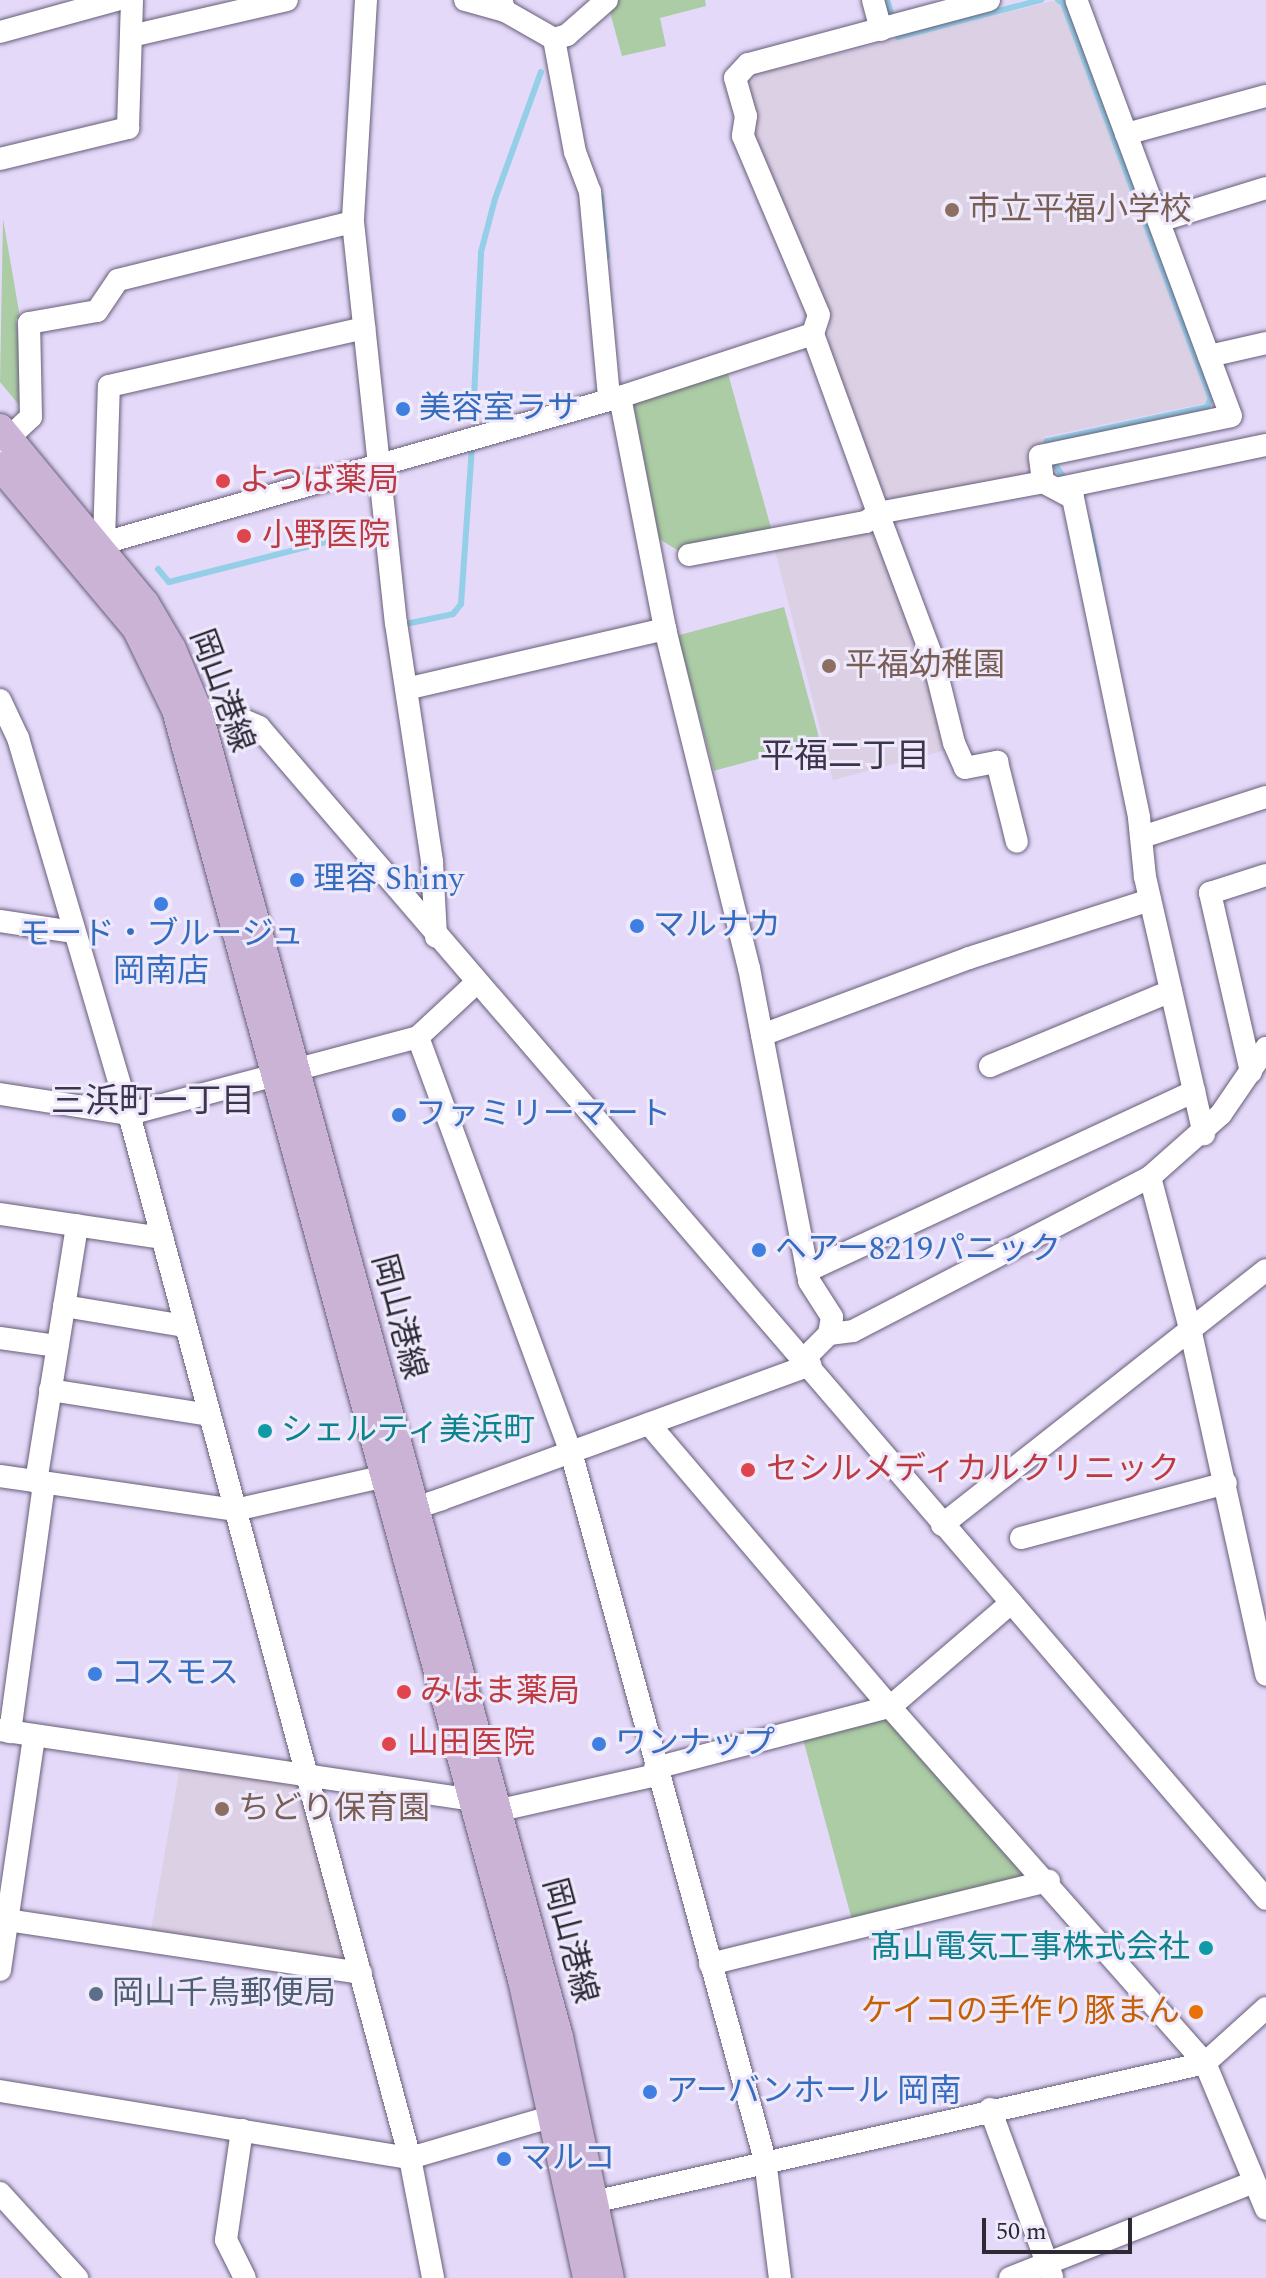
<!DOCTYPE html>
<meta charset="utf-8">
<style>
body{margin:0}
#map{position:relative;width:1266px;height:2278px;overflow:hidden;background:#e4d9f9;font-family:Spectral,"Noto Sans JP",serif}
div>[style]{position:absolute}
[style*='--x']{left:calc(var(--x)*1px);top:calc(var(--y)*1px);width:calc(var(--w)*1px);rotate:calc(var(--a)*1deg)}
.education>*{inset:0;background:#dcd0e4}
.green>*{inset:0;background:#abcca4;transform-origin:0 0}
.stream>*{height:6px;margin:-3px;padding:0 3px;transform-origin:3px;border-radius:3px;background:#95cee7}
.roads{filter:drop-shadow(0 0 2px #675e79) drop-shadow(0 0 2px #675e79)}
.minor>*{height:22px;margin:-11px;padding:0 11px;transform-origin:11px;border-radius:11px;background:#fff}
.major>*{height:28px;margin:-14px;padding:0 14px;transform-origin:14px;border-radius:14px;background:#cab3d4}
.dots>*{width:22px;height:22px;translate:-50% -50%;box-sizing:border-box;border:4px solid #efe9fc;border-radius:50%}
span{translate:-50% -50%;white-space:nowrap;text-align:center;line-height:1.15;-webkit-text-stroke:6px #efe9fc;paint-order:stroke}
.education-label{font-size:32px;color:#785e54}
.left{translate:0 -50%;text-align:left}
.shop-label{font-size:32px;color:#366cbe}
.health-label{font-size:32px;color:#be3a42}
.street-label{font-size:32px;color:#2d2935}
.culture-label{font-size:32px;color:#0d838f}
.right{translate:-100% -50%;text-align:right}
.service-label{font-size:32px;color:#4e5e75}
.food-label{font-size:32px;color:#c56008}
.neighbourhood-label{font-size:34px;color:#3d344d}
.scale{position:absolute;left:982px;top:2218px;width:150px;height:36px;box-sizing:border-box;border:4px solid #2d2935;border-top:0;padding-left:10px;font-size:24px;line-height:28px;white-space:nowrap;color:#2d2935;-webkit-text-stroke:6px #efe9fc;paint-order:stroke}
</style>
<div id="map">
<div class="education">
<i style="clip-path:polygon(1053px 1px,1061px 4px,1208px 397px,1206px 403px,1043px 437px,1044px 447px,1026px 451px,1029px 465px,1018px 478px,895px 501px,883px 492px,829px 348px,829px 313px,753px 135px,757px 116px,749px 88px,757px 74px)"></i>
<i style="clip-path:polygon(865px 529px,876px 537px,928px 683px,943px 751px,833px 780px,774px 546px)"></i>
<i style="clip-path:polygon(180px 1767px,299px 1786px,347px 1963px,150px 1936px)"></i>
</div>
<div class="green">
<i style="clip-path:polygon(614px 0,705px 0,706px 6px,660px 18px,666px 46px,622px 56px,608px 5px)"></i>
<i style="clip-path:polygon(3px 219px,20px 317px,16px 319px,26px 401px,20px 406px,0 382px)"></i>
<i style="clip-path:polygon(727px 370px,773px 535px,679px 551px,659px 539px,634px 406px,636px 401px)"></i>
<i style="left:784px;top:607px;width:140px;height:110px;rotate:75deg"></i>
<i style="clip-path:polygon(887px 1717px,1030px 1880px,852px 1920px,803px 1739px)"></i>
</div>
<div class="stream">
<i style="--x:887;--y:0;--w:21;--a:73"></i>
<i style="--x:1058;--y:0;--w:6;--a:31"></i>
<i style="--x:1063;--y:3;--w:422;--a:69.5"></i>
<i style="--x:1211;--y:398;--w:10;--a:114"></i>
<i style="--x:1207;--y:407;--w:164;--a:168"></i>
<i style="--x:1047;--y:441;--w:20;--a:75"></i>
<i style="--x:1052;--y:460;--w:27;--a:56"></i>
<i style="--x:896;--y:30;--w:7;--a:74"></i>
<i style="--x:898;--y:37;--w:148;--a:-14.5"></i>
<i style="--x:601;--y:197;--w:60;--a:84.3"></i>
<i style="--x:473;--y:418;--w:166;--a:-87.2"></i>
<i style="--x:481;--y:252;--w:55;--a:-75.2"></i>
<i style="--x:495;--y:199;--w:135;--a:-70.1"></i>
<i style="--x:1089;--y:523;--w:49;--a:78.2"></i>
<i style="--x:158;--y:569;--w:17;--a:50"></i>
<i style="--x:169;--y:582;--w:215;--a:-14.3"></i>
<i style="--x:377;--y:529;--w:5;--a:-90"></i>
<i style="--x:401;--y:625;--w:53;--a:-11.9"></i>
<i style="--x:453;--y:614;--w:13;--a:-51"></i>
<i style="--x:461;--y:604;--w:159;--a:-86"></i>
</div>
<div class="roads">
<div class="minor">
<i style="--x:366;--y:0;--w:222;--a:93.4"></i>
<i style="--x:353;--y:222;--w:403;--a:83.9"></i>
<i style="--x:396;--y:623;--w:242;--a:81.4"></i>
<i style="--x:432;--y:862;--w:75;--a:86.9"></i>
<i style="--x:465;--y:0;--w:41;--a:15.4"></i>
<i style="--x:501;--y:0;--w:12;--a:70"></i>
<i style="--x:505;--y:11;--w:56;--a:29.7"></i>
<i style="--x:554;--y:39;--w:115;--a:79.5"></i>
<i style="--x:575;--y:152;--w:43;--a:69.4"></i>
<i style="--x:590;--y:192;--w:205;--a:84.7"></i>
<i style="--x:873;--y:0;--w:31;--a:75"></i>
<i style="--x:989;--y:0;--w:249;--a:165.1"></i>
<i style="--x:748;--y:64;--w:19;--a:133"></i>
<i style="--x:735;--y:78;--w:40;--a:74"></i>
<i style="--x:746;--y:116;--w:20;--a:99"></i>
<i style="--x:743;--y:136;--w:194;--a:67"></i>
<i style="--x:819;--y:315;--w:20;--a:108"></i>
<i style="--x:813;--y:334;--w:190;--a:70"></i>
<i style="--x:878;--y:513;--w:168;--a:-10.6"></i>
<i style="--x:1043;--y:482;--w:34;--a:28"></i>
<i style="--x:1073;--y:498;--w:327;--a:78.3"></i>
<i style="--x:1139;--y:818;--w:59;--a:84.2"></i>
<i style="--x:1145;--y:877;--w:264;--a:77.1"></i>
<i style="--x:0;--y:32;--w:120;--a:-15.4"></i>
<i style="--x:131;--y:36;--w:160;--a:-13"></i>
<i style="--x:554;--y:39;--w:14;--a:-17"></i>
<i style="--x:567;--y:35;--w:53;--a:-41.2"></i>
<i style="--x:1126;--y:134;--w:145;--a:-15.2"></i>
<i style="--x:0;--y:159;--w:132;--a:-13.6"></i>
<i style="--x:128;--y:128;--w:128;--a:-88.2"></i>
<i style="--x:1159;--y:221;--w:112;--a:-17.1"></i>
<i style="--x:1209;--y:356;--w:58;--a:-12.8"></i>
<i style="--x:620;--y:397;--w:236;--a:79"></i>
<i style="--x:665;--y:629;--w:349;--a:76.1"></i>
<i style="--x:749;--y:968;--w:319;--a:79.1"></i>
<i style="--x:809;--y:1281;--w:43;--a:57.4"></i>
<i style="--x:832;--y:1317;--w:17;--a:100"></i>
<i style="--x:829;--y:1334;--w:35;--a:135"></i>
<i style="--x:0;--y:446;--w:42;--a:-43.1"></i>
<i style="--x:31;--y:417;--w:94;--a:-91.2"></i>
<i style="--x:29;--y:323;--w:69;--a:-10"></i>
<i style="--x:97;--y:311;--w:37;--a:-56"></i>
<i style="--x:118;--y:280;--w:242;--a:-13.9"></i>
<i style="--x:1043;--y:482;--w:26;--a:-97"></i>
<i style="--x:1040;--y:456;--w:195;--a:-11.8"></i>
<i style="--x:1231;--y:416;--w:444;--a:-110.4"></i>
<i style="--x:1060;--y:488;--w:210;--a:-11.8"></i>
<i style="--x:104;--y:541;--w:155;--a:-88.2"></i>
<i style="--x:109;--y:386;--w:262;--a:-12.8"></i>
<i style="--x:82;--y:549;--w:559;--a:-15.78"></i>
<i style="--x:620;--y:397;--w:203;--a:-18.1"></i>
<i style="--x:689;--y:555;--w:180;--a:-10.6"></i>
<i style="--x:866;--y:522;--w:15;--a:-37"></i>
<i style="--x:878;--y:513;--w:159;--a:69.4"></i>
<i style="--x:934;--y:662;--w:83;--a:76.1"></i>
<i style="--x:954;--y:743;--w:27;--a:66"></i>
<i style="--x:965;--y:768;--w:33;--a:-11"></i>
<i style="--x:997;--y:762;--w:82;--a:76"></i>
<i style="--x:410;--y:688;--w:262;--a:-13"></i>
<i style="--x:0;--y:700;--w:42;--a:64.7"></i>
<i style="--x:18;--y:738;--w:392;--a:73.6"></i>
<i style="--x:129;--y:1114;--w:1081;--a:74.94"></i>
<i style="--x:410;--y:2158;--w:122;--a:79.1"></i>
<i style="--x:185;--y:710;--w:44;--a:5.2"></i>
<i style="--x:229;--y:714;--w:33;--a:23"></i>
<i style="--x:259;--y:727;--w:1545;--a:49.33"></i>
<i style="--x:1142;--y:837;--w:130;--a:-17.9"></i>
<i style="--x:0;--y:921;--w:75;--a:8.5"></i>
<i style="--x:762;--y:1035;--w:221;--a:-20.4"></i>
<i style="--x:969;--y:958;--w:190;--a:-17.8"></i>
<i style="--x:418;--y:1037;--w:442;--a:69.8"></i>
<i style="--x:571;--y:1452;--w:734;--a:74.68"></i>
<i style="--x:765;--y:2160;--w:119;--a:82.8"></i>
<i style="--x:990;--y:1066;--w:196;--a:-22.5"></i>
<i style="--x:1251;--y:1072;--w:184;--a:-102.9"></i>
<i style="--x:1210;--y:893;--w:59;--a:-17.8"></i>
<i style="--x:0;--y:1094;--w:131;--a:8.8"></i>
<i style="--x:129;--y:1114;--w:299;--a:-14.9"></i>
<i style="--x:418;--y:1037;--w:78;--a:-42.9"></i>
<i style="--x:1150;--y:1177;--w:156;--a:75.2"></i>
<i style="--x:1190;--y:1328;--w:355;--a:77.6"></i>
<i style="--x:0;--y:1214;--w:164;--a:8.4"></i>
<i style="--x:807;--y:1271;--w:427;--a:-24.9"></i>
<i style="--x:64;--y:1306;--w:123;--a:9.4"></i>
<i style="--x:829;--y:1334;--w:24;--a:-7"></i>
<i style="--x:853;--y:1331;--w:335;--a:-27.4"></i>
<i style="--x:1150;--y:1177;--w:95;--a:-41.6"></i>
<i style="--x:1221;--y:1114;--w:80;--a:-55.7"></i>
<i style="--x:0;--y:1338;--w:58;--a:8"></i>
<i style="--x:50;--y:1390;--w:161;--a:8.9"></i>
<i style="--x:649;--y:1424;--w:372;--a:49.6"></i>
<i style="--x:890;--y:1707;--w:475;--a:48.5"></i>
<i style="--x:1205;--y:2063;--w:158;--a:67.3"></i>
<i style="--x:0;--y:1476;--w:237;--a:8.2"></i>
<i style="--x:235;--y:1510;--w:151;--a:-12.7"></i>
<i style="--x:382;--y:1477;--w:18;--a:6"></i>
<i style="--x:36;--y:1482;--w:260;--a:-80.9"></i>
<i style="--x:400;--y:1505;--w:18;--a:6"></i>
<i style="--x:418;--y:1507;--w:25;--a:-18"></i>
<i style="--x:442;--y:1499;--w:392;--a:-20"></i>
<i style="--x:942;--y:1525;--w:412;--a:-38.2"></i>
<i style="--x:1021;--y:1538;--w:212;--a:-15"></i>
<i style="--x:0;--y:1730;--w:478;--a:8.4"></i>
<i style="--x:473;--y:1800;--w:12;--a:-14"></i>
<i style="--x:10;--y:1732;--w:251;--a:-82.2"></i>
<i style="--x:655;--y:1768;--w:243;--a:-14.6"></i>
<i style="--x:890;--y:1707;--w:160;--a:-40.7"></i>
<i style="--x:482;--y:1814;--w:179;--a:-12.6"></i>
<i style="--x:0;--y:1919;--w:365;--a:8.5"></i>
<i style="--x:710;--y:1964;--w:349;--a:-13.8"></i>
<i style="--x:0;--y:1970;--w:236;--a:-81.7"></i>
<i style="--x:0;--y:2091;--w:415;--a:9.3"></i>
<i style="--x:410;--y:2158;--w:164;--a:-16.3"></i>
<i style="--x:990;--y:2109;--w:179;--a:69.7"></i>
<i style="--x:242;--y:2130;--w:111;--a:98.3"></i>
<i style="--x:226;--y:2240;--w:42;--a:63.4"></i>
<i style="--x:0;--y:2193;--w:115;--a:47.8"></i>
<i style="--x:580;--y:2205;--w:641;--a:-12.8"></i>
<i style="--x:1205;--y:2063;--w:82;--a:-42"></i>
<i style="--x:1010;--y:2278;--w:262;--a:-21.5"></i>
</div>
<div class="major">
<i style="--x:0;--y:428;--w:227;--a:50.4"></i>
<i style="--x:145;--y:603;--w:53;--a:59.6"></i>
<i style="--x:172;--y:649;--w:67;--a:67.2"></i>
<i style="--x:198;--y:711;--w:1374;--a:74.77"></i>
<i style="--x:559;--y:2037;--w:246;--a:78.1"></i>
<i style="--x:0;--y:466;--w:212;--a:50"></i>
<i style="--x:136;--y:628;--w:91;--a:64"></i>
<i style="--x:176;--y:710;--w:1320;--a:74.76"></i>
<i style="--x:523;--y:1984;--w:301;--a:77.7"></i>
</div>
</div>
<div class="dots">
<i style="left:952px;top:210px;background:#8d6e63"></i>
<i style="left:403px;top:409px;background:#3f7fe0"></i>
<i style="left:223px;top:481px;background:#e0444e"></i>
<i style="left:244px;top:536px;background:#e0444e"></i>
<i style="left:829px;top:666px;background:#8d6e63"></i>
<i style="left:297px;top:880px;background:#3f7fe0"></i>
<i style="left:161px;top:904px;background:#3f7fe0"></i>
<i style="left:637px;top:926px;background:#3f7fe0"></i>
<i style="left:399px;top:1115px;background:#3f7fe0"></i>
<i style="left:759px;top:1250px;background:#3f7fe0"></i>
<i style="left:265px;top:1431px;background:#0f9aa8"></i>
<i style="left:748px;top:1470px;background:#e0444e"></i>
<i style="left:95px;top:1674px;background:#3f7fe0"></i>
<i style="left:404px;top:1692px;background:#e0444e"></i>
<i style="left:389px;top:1744px;background:#e0444e"></i>
<i style="left:599px;top:1744px;background:#3f7fe0"></i>
<i style="left:222px;top:1809px;background:#8d6e63"></i>
<i style="left:1206px;top:1948px;background:#0f9aa8"></i>
<i style="left:96px;top:1994px;background:#5c6f8a"></i>
<i style="left:1196px;top:2012px;background:#e8710a"></i>
<i style="left:650px;top:2092px;background:#3f7fe0"></i>
<i style="left:504px;top:2159px;background:#3f7fe0"></i>
</div>
<div class="education-label">
<span class="left" style="left:968px;top:210px">市立平福小学校</span>
<span class="left" style="left:845px;top:666px">平福幼稚園</span>
<span class="left" style="left:238px;top:1809px">ちどり保育園</span>
</div>
<div class="shop-label">
<span class="left" style="left:419px;top:409px">美容室ラサ</span>
<span class="left" style="left:313px;top:880px">理容 Shiny</span>
<span class="left" style="left:653px;top:926px">マルナカ</span>
<span style="left:161px;top:954px">モード・ブルージュ<br>岡南店</span>
<span class="left" style="left:415px;top:1115px">ファミリーマート</span>
<span class="left" style="left:775px;top:1250px">ヘアー8219パニック</span>
<span class="left" style="left:111px;top:1674px">コスモス</span>
<span class="left" style="left:615px;top:1744px">ワンナップ</span>
<span class="left" style="left:666px;top:2092px">アーバンホール 岡南</span>
<span class="left" style="left:520px;top:2159px">マルコ</span>
</div>
<div class="health-label">
<span class="left" style="left:239px;top:481px">よつば薬局</span>
<span class="left" style="left:262px;top:536px">小野医院</span>
<span class="left" style="left:766px;top:1470px">セシルメディカルクリニック</span>
<span class="left" style="left:420px;top:1692px">みはま薬局</span>
<span class="left" style="left:407px;top:1744px">山田医院</span>
</div>
<div class="street-label">
<span style="left:221px;top:691px;rotate:70deg">岡山港線</span>
<span style="left:398px;top:1317px;rotate:75deg">岡山港線</span>
<span style="left:569px;top:1941px;rotate:75deg">岡山港線</span>
</div>
<div class="culture-label">
<span class="left" style="left:281px;top:1431px">シェルティ美浜町</span>
<span class="right" style="left:1190px;top:1948px">髙山電気工事株式会社</span>
</div>
<div class="service-label">
<span class="left" style="left:112px;top:1994px">岡山千鳥郵便局</span>
</div>
<div class="food-label">
<span class="right" style="left:1180px;top:2012px">ケイコの手作り豚まん</span>
</div>
<div class="neighbourhood-label">
<span style="left:845px;top:758px">平福二丁目</span>
<span style="left:153px;top:1103px">三浜町一丁目</span>
</div>
<div class="scale">50 m</div>
</div>
